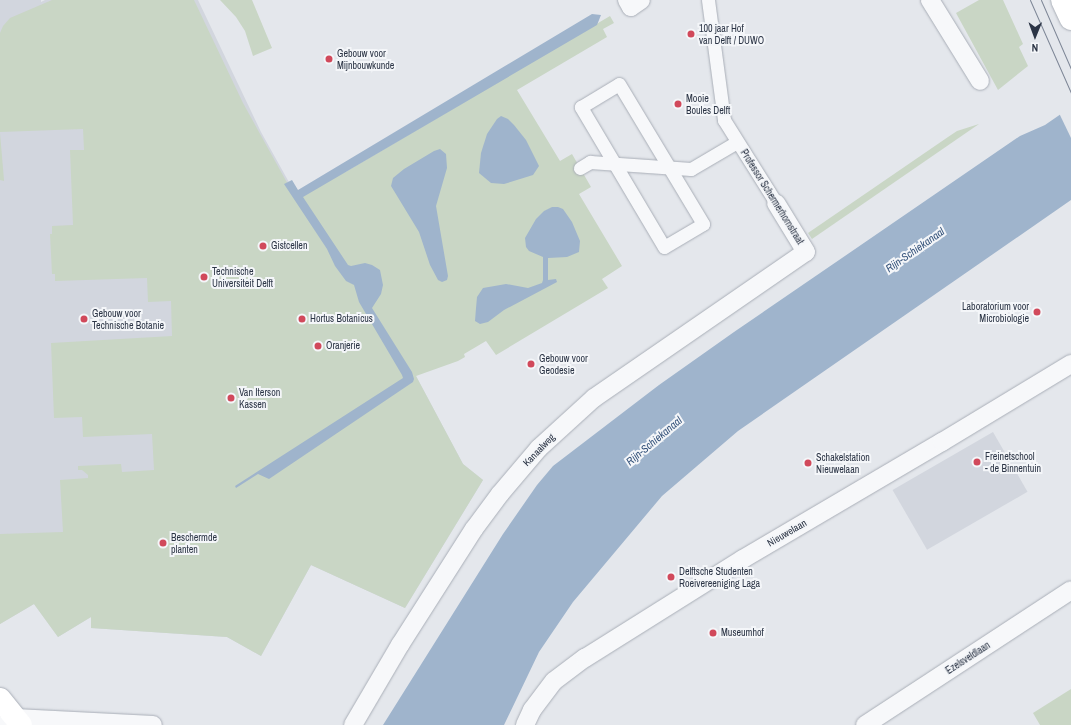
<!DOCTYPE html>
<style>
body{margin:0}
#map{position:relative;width:1071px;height:725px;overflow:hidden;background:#e4e7ec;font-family:"Archivo Narrow",sans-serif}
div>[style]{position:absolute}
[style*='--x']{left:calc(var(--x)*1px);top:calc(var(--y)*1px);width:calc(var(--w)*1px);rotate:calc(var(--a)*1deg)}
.built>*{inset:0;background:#d2d6de;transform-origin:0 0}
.green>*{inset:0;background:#c9d6c5}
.water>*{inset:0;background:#9fb4cc}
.pier>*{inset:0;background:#e4e7ec}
.roads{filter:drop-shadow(0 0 1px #a9aeb7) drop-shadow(0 0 1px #a9aeb7)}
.pedestrian>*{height:13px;margin:-6.5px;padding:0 6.5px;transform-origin:6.5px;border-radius:6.5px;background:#f7f8fa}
.minor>*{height:18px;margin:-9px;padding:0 9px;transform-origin:9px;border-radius:9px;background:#f7f8fa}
.secondary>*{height:22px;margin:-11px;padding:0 11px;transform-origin:11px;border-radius:11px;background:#fff}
.tram>*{height:1px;margin:-0.5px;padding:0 0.5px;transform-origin:0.5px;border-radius:0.5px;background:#7d8696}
.dots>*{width:11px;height:11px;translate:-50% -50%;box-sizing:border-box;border:2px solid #f4f6f9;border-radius:50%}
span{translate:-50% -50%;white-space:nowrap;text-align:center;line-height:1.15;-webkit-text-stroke:4px #f4f6f9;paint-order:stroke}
.poi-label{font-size:10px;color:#2b3445}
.left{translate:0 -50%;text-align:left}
.right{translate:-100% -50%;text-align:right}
.street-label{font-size:10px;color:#2b3445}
.water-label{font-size:11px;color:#34527a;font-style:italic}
.north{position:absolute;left:1015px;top:16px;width:40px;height:40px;-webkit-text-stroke:3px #f4f6f9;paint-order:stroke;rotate:181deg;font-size:11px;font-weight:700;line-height:16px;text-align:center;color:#2b3445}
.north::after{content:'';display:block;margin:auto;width:14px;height:18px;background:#2b3445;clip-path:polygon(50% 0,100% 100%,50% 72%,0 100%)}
</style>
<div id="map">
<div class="built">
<i style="clip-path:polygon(0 0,41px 0,41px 2px,45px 0,198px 0,261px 132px,295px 193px,416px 376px,463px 464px,483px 480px,405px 608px,311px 565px,261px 656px,227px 637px,91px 628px,91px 617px,58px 637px,34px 604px,0 624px)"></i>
<i style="left:993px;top:432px;width:69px;height:116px;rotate:60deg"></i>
</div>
<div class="green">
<i style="clip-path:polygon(52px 0,194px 0,243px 103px,295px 197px,347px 171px,610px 16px,614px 23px,603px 29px,607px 37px,517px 90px,560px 161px,572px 154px,591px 187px,579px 194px,622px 266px,602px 279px,608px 288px,496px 355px,486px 341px,464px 354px,465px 357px,458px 361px,416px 376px,463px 464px,483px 480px,405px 608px,311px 565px,261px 656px,227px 637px,91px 628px,91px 617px,58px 637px,34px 604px,0 624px,0 534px,63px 532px,60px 480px,88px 478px,88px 475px,82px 470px,78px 470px,78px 466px,121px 464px,122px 472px,154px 470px,152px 434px,83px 437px,82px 417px,54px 418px,51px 343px,172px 336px,171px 301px,148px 302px,147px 278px,55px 281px,55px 274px,52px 274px,50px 234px,52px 234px,52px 226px,73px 225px,70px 150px,84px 150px,83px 129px,0 132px,0 33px,3px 26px,10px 18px)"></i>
<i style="clip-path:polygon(220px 0,252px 0,272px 48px,253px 56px,245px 31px,236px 17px)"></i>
<i style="clip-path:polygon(979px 0,1003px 0,1023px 44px,1019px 47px,1028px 66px,998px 90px,956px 13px)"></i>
<i style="clip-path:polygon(979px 124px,812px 239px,808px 233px,948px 137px,957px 131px)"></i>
<i style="clip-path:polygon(0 133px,4px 180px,4px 181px,0 180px)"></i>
<i style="clip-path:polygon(1071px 689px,1071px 725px,1040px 725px,1033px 713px)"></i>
</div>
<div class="water">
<i style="clip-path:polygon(592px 14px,601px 15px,597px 25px,303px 197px,348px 265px,351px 266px,365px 263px,372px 265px,380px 270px,383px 285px,381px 294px,372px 308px,412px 372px,414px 379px,413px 382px,269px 479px,258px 474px,236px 488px,235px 486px,403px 378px,402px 375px,359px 302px,354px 285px,346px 281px,335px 266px,327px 249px,284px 184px,292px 180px,298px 190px)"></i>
<i style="clip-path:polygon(1071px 107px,1071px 200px,738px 431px,662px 496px,573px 602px,539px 652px,504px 725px,383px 725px,503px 534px,537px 485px,553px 466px,659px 385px,734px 332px,1020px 136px,1045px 125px)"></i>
<i style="clip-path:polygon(501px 116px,508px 119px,514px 125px,526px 140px,539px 166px,533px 175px,504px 184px,491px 183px,479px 173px,481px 153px,487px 134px,497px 119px)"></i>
<i style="clip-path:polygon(440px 149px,446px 154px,447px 168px,436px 206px,448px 276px,447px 280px,442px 282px,438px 280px,430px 265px,419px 232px,391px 186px,393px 178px,404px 169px,434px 151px)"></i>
<i style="clip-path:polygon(552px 207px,558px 207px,563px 209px,572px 222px,580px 241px,579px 252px,567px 257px,548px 258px,548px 280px,556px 279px,557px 282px,504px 310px,488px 322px,480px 324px,475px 321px,476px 308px,477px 297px,483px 288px,506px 284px,528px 288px,542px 283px,543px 280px,543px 257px,529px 251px,526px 247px,525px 238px,536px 219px,544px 211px)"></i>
</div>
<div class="pier">
<i style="clip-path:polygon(1071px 105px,1071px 138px,1059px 113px)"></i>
</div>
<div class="roads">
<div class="pedestrian">
<i style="--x:708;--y:0;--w:121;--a:82.4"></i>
<i style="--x:724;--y:120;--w:98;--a:57.9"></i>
<i style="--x:619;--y:84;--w:163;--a:59"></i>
<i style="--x:703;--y:224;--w:45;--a:149.5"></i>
<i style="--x:664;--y:247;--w:163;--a:-120.7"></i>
<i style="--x:581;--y:107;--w:44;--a:-31.2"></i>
<i style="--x:580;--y:168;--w:12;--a:-31"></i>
<i style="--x:590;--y:162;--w:101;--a:4"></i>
<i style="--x:691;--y:169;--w:53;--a:-30.4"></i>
</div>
<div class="minor">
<i style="--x:627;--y:0;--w:8;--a:60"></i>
<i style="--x:631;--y:7;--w:12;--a:-35"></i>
<i style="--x:930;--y:0;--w:95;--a:58.3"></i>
<i style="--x:4;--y:725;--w:13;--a:-32"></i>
<i style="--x:15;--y:718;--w:138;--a:2.9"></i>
<i style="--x:353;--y:725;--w:93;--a:-59.6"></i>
<i style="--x:400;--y:645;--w:138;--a:-57.5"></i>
<i style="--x:474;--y:529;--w:44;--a:-53.4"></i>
<i style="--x:500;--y:494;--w:60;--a:-49.7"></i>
<i style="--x:539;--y:448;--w:74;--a:-42.3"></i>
<i style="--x:594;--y:398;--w:257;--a:-34.6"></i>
<i style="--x:806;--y:252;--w:57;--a:-121.5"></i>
<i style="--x:525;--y:725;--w:17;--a:-65"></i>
<i style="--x:532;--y:710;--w:36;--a:-53"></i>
<i style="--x:554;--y:681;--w:39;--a:-37"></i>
<i style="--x:585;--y:658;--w:186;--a:-32.1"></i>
<i style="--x:743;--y:559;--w:231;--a:-30.5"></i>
<i style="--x:942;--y:442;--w:151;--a:-31.2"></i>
<i style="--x:865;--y:725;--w:246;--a:-33.2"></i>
</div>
<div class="secondary">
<i style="--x:1062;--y:0;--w:21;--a:65"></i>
<i style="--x:0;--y:699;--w:33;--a:51"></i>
</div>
</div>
<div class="tram">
<i style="--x:1030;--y:0;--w:102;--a:66.2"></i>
<i style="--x:1041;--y:0;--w:75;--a:66.5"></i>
</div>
<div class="dots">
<i style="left:691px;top:34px;background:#d1495b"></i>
<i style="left:329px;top:59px;background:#d1495b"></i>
<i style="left:678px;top:104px;background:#d1495b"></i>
<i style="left:263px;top:246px;background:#d1495b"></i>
<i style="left:204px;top:277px;background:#d1495b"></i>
<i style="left:1037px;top:312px;background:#d1495b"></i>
<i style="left:84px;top:319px;background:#d1495b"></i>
<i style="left:302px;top:319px;background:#d1495b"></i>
<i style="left:318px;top:346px;background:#d1495b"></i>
<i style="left:531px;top:364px;background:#d1495b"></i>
<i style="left:231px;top:398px;background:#d1495b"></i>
<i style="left:977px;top:462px;background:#d1495b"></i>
<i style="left:808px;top:463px;background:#d1495b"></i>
<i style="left:163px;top:543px;background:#d1495b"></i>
<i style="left:671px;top:577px;background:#d1495b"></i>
<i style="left:713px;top:633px;background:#d1495b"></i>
</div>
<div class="poi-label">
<span class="left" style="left:699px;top:34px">100 jaar Hof<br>van Delft / DUWO</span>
<span class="left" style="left:337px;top:59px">Gebouw voor<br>Mijnbouwkunde</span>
<span class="left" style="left:686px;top:104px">Mooie<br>Boules Delft</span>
<span class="left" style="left:271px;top:246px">Gistcellen</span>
<span class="left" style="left:212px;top:277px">Technische<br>Universiteit Delft</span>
<span class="right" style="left:1029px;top:312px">Laboratorium voor<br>Microbiologie</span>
<span class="left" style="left:92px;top:319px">Gebouw voor<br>Technische Botanie</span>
<span class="left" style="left:310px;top:319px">Hortus Botanicus</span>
<span class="left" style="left:326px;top:346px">Oranjerie</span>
<span class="left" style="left:539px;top:364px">Gebouw voor<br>Geodesie</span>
<span class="left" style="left:239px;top:398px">Van Iterson<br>Kassen</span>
<span class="left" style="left:985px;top:462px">Freinetschool<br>- de Binnentuin</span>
<span class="left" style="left:816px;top:463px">Schakelstation<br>Nieuwelaan</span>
<span class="left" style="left:171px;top:543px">Beschermde<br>planten</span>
<span class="left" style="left:679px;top:577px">Delftsche Studenten<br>Roeivereeniging Laga</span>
<span class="left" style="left:721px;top:633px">Museumhof</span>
</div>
<div class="street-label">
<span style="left:772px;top:197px;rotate:58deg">Professor Schermerhornstraat</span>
<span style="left:539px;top:450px;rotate:-46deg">Kanaalweg</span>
<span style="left:787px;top:533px;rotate:-30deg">Nieuwelaan</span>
<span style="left:968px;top:658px;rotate:-33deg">Ezelsveldlaan</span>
</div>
<div class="water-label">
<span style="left:915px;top:250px;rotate:-35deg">Rijn-Schiekanaal</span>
<span style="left:654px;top:441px;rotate:-40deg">Rijn-Schiekanaal</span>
</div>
<div class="north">N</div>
</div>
